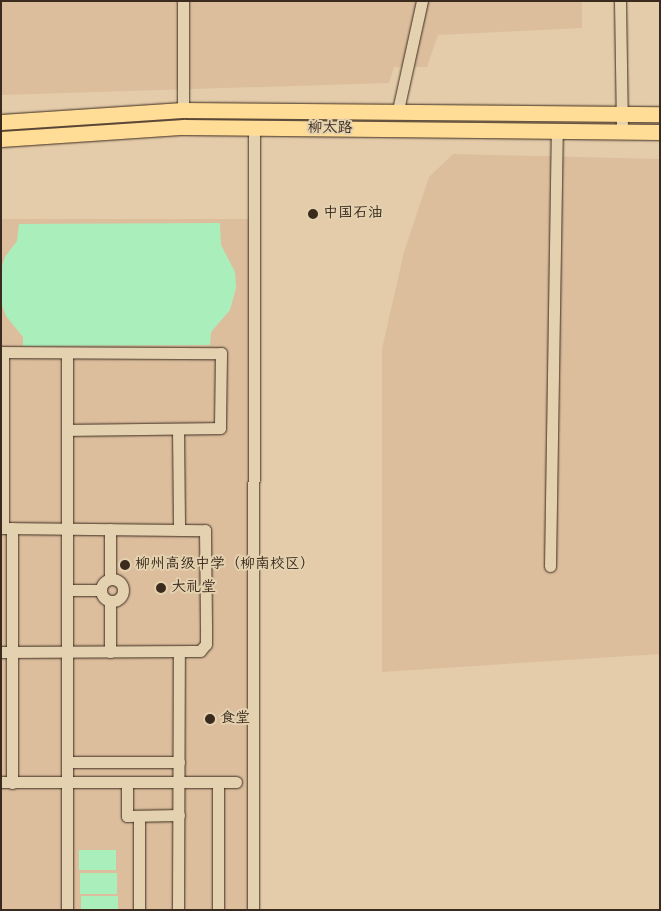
<!DOCTYPE html>
<meta charset="utf-8">
<style>
body{margin:0}
#map{position:relative;width:661px;height:911px;overflow:hidden;background:#e4ccaa;font-family:Kalam,"LXGW WenKai TC",sans-serif}
div>[style]{position:absolute}
[style*='--x']{left:calc(var(--x)*1px);top:calc(var(--y)*1px);width:calc(var(--w)*1px);rotate:calc(var(--a)*1deg)}
.built>*{inset:0;background:#dcbe9d;transform-origin:0 0}
.green>*{inset:0;background:#aaefbb;transform-origin:0 0}
.roads{filter:drop-shadow(0 0 1px #3b2a1e) drop-shadow(0 0 1px #3b2a1e)}
.minor>*{height:11px;margin:-5.5px;padding:0 5.5px;transform-origin:5.5px;border-radius:5.5px;background:#e4d1af}
.minor>.ring{margin:-5.5px;padding:0;box-sizing:content-box;background:none;border:11px solid #e4d1af;border-radius:50%}
.major>*{height:15px;margin:-7.5px;padding:0 7.5px;transform-origin:7.5px;border-radius:7.5px;background:#ffdd96}
.dots>*{width:14px;height:14px;translate:-50% -50%;box-sizing:border-box;border:2px solid #e4d1af;border-radius:50%}
span{translate:-50% -50%;white-space:nowrap;text-align:center;line-height:1.15;-webkit-text-stroke:4px #e4d1af;paint-order:stroke}
.street-label{font-size:15px;color:#3b2a1e}
.poi-label{font-size:15px;color:#3b2a1e}
.left{translate:0 -50%;text-align:left}
.frame{position:absolute;inset:0;border:2px solid #3b2a1e;pointer-events:none}
</style>
<div id="map">
<div class="built">
<i style="clip-path:polygon(1px 1px,582px 1px,582px 28px,438px 35px,427px 67px,394px 67px,389px 83px,1px 95px)"></i>
<i style="clip-path:polygon(453px 154px,660px 159px,660px 654px,382px 672px,382px 349px,404px 252px,429px 177px)"></i>
<i style="left:1px;top:219px;width:248px;height:691px"></i>
</div>
<div class="green">
<i style="clip-path:polygon(220px 223px,221px 245px,235px 272px,236px 288px,230px 310px,211px 332px,210px 345px,23px 346px,23px 337px,6px 316px,1px 303px,1px 269px,5px 257px,17px 241px,19px 224px)"></i>
<i style="left:79px;top:850px;width:37px;height:20px"></i>
<i style="left:80px;top:873px;width:37px;height:21px"></i>
<i style="left:81px;top:896px;width:37px;height:14px"></i>
</div>
<div class="roads">
<div class="minor">
<i style="--x:183;--y:1;--w:109;--a:90"></i>
<i style="--x:620;--y:1;--w:130;--a:89.1"></i>
<i style="--x:398;--y:110;--w:112;--a:-77.6"></i>
<i style="--x:1;--y:352;--w:220;--a:0.3"></i>
<i style="--x:221;--y:353;--w:75;--a:90.8"></i>
<i style="--x:220;--y:428;--w:153;--a:179.3"></i>
<i style="--x:178;--y:429;--w:101;--a:89.4"></i>
<i style="--x:1;--y:528;--w:204;--a:0.6"></i>
<i style="--x:205;--y:530;--w:103;--a:89.4"></i>
<i style="--x:206;--y:633;--w:11;--a:90"></i>
<i style="--x:206;--y:644;--w:9;--a:131"></i>
<i style="--x:200;--y:651;--w:6;--a:180"></i>
<i style="--x:194;--y:651;--w:193;--a:179.7"></i>
<i style="--x:3;--y:528;--w:176;--a:-90"></i>
<i style="--x:12;--y:528;--w:255;--a:90"></i>
<i style="--x:110;--y:529;--w:50;--a:90"></i>
<i style="--x:550;--y:566;--w:436;--a:-89.1"></i>
<i class="ring" style="left:101px;top:579px;width:11px;height:11px"></i>
<i style="--x:67;--y:590;--w:33;--a:0"></i>
<i style="--x:110;--y:602;--w:50;--a:90"></i>
<i style="--x:67;--y:762;--w:112;--a:0"></i>
<i style="--x:1;--y:782;--w:235;--a:0"></i>
<i style="--x:127;--y:782;--w:34;--a:90"></i>
<i style="--x:127;--y:816;--w:52;--a:-1.1"></i>
<i style="--x:67;--y:910;--w:557;--a:-90"></i>
<i style="--x:139;--y:910;--w:94;--a:-90"></i>
<i style="--x:178;--y:910;--w:258;--a:-89.8"></i>
<i style="--x:218;--y:910;--w:128;--a:-90"></i>
<i style="--x:253;--y:910;--w:781;--a:-89.93"></i>
</div>
<div class="major">
<i style="--x:1;--y:122;--w:182;--a:-3.8"></i>
<i style="--x:183;--y:110;--w:477;--a:0.5"></i>
<i style="--x:1;--y:139;--w:183;--a:-3.8"></i>
<i style="--x:184;--y:127;--w:476;--a:0.6"></i>
</div>
</div>
<div class="dots">
<i style="left:313px;top:214px;background:#3b2a1e"></i>
<i style="left:125px;top:565px;background:#3b2a1e"></i>
<i style="left:161px;top:588px;background:#3b2a1e"></i>
<i style="left:210px;top:719px;background:#3b2a1e"></i>
</div>
<div class="street-label">
<span style="left:330px;top:129px">柳太路</span>
</div>
<div class="poi-label">
<span class="left" style="left:323px;top:214px">中国石油</span>
<span class="left" style="left:135px;top:565px">柳州高级中学（柳南校区）</span>
<span class="left" style="left:171px;top:588px">大礼堂</span>
<span class="left" style="left:220px;top:719px">食堂</span>
</div>
<div class="frame"></div>
</div>
